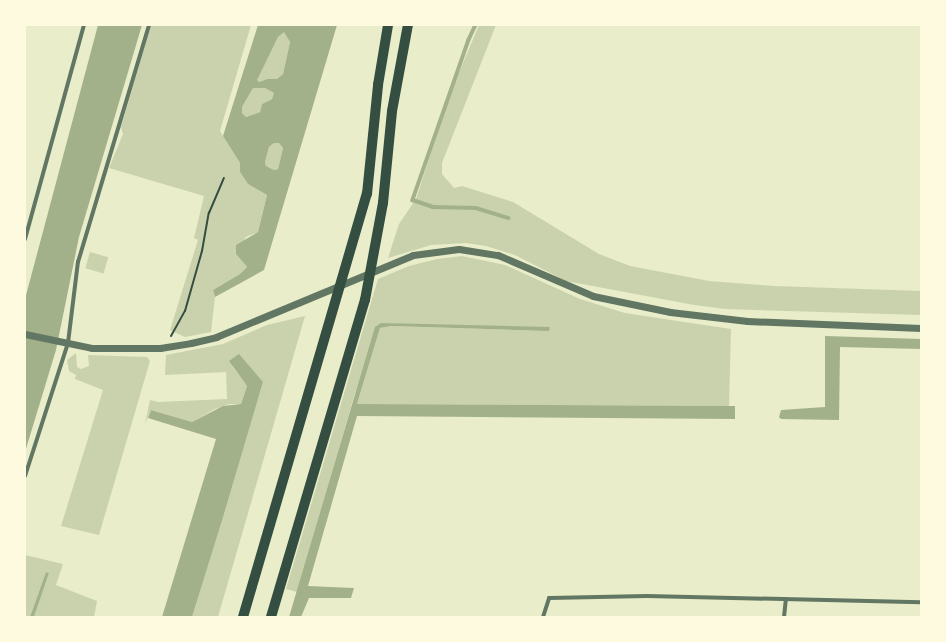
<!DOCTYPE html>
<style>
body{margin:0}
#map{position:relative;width:946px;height:642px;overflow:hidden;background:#e9edc9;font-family:"Fira Sans Condensed",sans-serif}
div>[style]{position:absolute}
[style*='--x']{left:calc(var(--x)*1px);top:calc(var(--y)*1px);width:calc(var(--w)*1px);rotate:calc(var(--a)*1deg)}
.green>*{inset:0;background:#cad2ad;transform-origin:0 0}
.water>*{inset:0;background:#a3b18a}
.stream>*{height:3.5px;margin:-1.75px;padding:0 1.75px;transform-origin:1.75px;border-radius:1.75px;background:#a3b18a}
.path>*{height:2px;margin:-1px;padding:0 1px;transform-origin:1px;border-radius:1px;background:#344e41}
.minor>*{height:4px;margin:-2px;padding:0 2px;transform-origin:2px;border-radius:2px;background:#617663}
.tertiary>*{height:7px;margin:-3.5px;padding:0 3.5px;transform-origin:3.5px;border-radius:3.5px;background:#617663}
.primary>*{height:10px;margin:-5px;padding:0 5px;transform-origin:5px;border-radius:5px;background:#344e41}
span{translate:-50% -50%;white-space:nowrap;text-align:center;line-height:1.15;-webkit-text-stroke:4px #fefae0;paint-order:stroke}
.frame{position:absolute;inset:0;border:26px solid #fefae0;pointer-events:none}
</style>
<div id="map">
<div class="green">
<i style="clip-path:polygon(151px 25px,251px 25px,220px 131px,240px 163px,240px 172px,248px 184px,267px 195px,258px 232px,246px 237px,236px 254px,247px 267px,240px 274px,213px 290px,215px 297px,211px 332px,185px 337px,170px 330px,198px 240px,194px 238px,204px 196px,109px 168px,123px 134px,121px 127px)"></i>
<i style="clip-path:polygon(479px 25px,496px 25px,442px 163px,442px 174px,454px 188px,462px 186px,513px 202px,599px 254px,630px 266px,709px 281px,774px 286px,921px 291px,921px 315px,725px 309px,694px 305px,566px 281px,515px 255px,486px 246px,466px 243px,431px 245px,388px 258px,399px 224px,416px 199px,450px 94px)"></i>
<i style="clip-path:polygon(284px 31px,290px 42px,283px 74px,277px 79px,267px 79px,259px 82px,256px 80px,278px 37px)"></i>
<i style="clip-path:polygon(253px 88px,265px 88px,274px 93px,272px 99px,262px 104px,260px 112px,246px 117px,242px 113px,242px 107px)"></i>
<i style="clip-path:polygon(274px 143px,279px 143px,283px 148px,278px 169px,274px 170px,266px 166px,265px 162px,269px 147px)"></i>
<i style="left:90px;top:252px;width:19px;height:17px;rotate:16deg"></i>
<i style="clip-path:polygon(462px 256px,505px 265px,580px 299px,625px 313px,731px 329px,729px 406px,357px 404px,380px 328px,391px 326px,549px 331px,381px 323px,355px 393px,297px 592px,286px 589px,378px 279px,409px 266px,437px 259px)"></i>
<i style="clip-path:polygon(305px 316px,218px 617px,192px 617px,263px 382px,232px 366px,247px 386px,241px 404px,229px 404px,215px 409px,192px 422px,151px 410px,145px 424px,150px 400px,158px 402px,227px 399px,226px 372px,165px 375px,166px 355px,223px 344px,267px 325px)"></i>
<i style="clip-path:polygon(76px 353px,77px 367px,81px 369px,89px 366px,88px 355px,147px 357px,150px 361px,99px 535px,61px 526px,103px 390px,75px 379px,76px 375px,69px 371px,67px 360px)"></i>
<i style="clip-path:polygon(25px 555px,63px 564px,56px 585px,97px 601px,94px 617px,34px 617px,49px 573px,46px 572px,30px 617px,25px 617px)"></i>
</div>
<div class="water">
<i style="clip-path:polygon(98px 25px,142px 25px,79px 237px,56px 350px,25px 452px,25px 299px)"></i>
<i style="clip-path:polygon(evenodd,258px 25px,337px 25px,264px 270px,215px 297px,213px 290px,240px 274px,247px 267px,236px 254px,236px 245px,258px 232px,267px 195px,248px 184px,240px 172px,240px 163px,223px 136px,258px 25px,284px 32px,290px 42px,283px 74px,277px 79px,267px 79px,259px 82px,257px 80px,278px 37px,284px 32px,258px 25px,253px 88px,265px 88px,274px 93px,272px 99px,262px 104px,260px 112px,246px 117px,242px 113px,242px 107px,253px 88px,258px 25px,274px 143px,279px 143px,283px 148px,278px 169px,274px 170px,266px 166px,265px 162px,269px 147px,274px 143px)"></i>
<i style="clip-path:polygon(381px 323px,550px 327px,549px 331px,391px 326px,380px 328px,357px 404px,729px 406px,735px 406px,735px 419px,357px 416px,308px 586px,354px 588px,351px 598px,309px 598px,301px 617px,289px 617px,375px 327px)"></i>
<i style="clip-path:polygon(825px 336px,921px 339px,921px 349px,840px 347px,839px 420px,781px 419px,779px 417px,781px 410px,825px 407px)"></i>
<i style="clip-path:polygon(239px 354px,263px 382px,223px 517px,192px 617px,162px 617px,216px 439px,148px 418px,151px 410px,192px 422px,223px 406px,241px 404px,247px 386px,229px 361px)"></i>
<i style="clip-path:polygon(46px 572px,49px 573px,34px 617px,30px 617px)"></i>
</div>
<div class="stream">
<i style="--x:476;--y:25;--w:17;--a:115"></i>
<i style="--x:469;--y:40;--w:170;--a:109.3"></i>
<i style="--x:413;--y:200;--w:21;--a:19"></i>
<i style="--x:433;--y:207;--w:43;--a:1.3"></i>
<i style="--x:476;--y:208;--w:34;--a:17"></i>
</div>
<div class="path">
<i style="--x:171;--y:336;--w:29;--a:-61"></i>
<i style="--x:185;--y:311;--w:62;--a:-74.2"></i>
<i style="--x:202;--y:251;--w:39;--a:-80"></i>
<i style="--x:209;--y:213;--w:38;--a:-67"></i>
</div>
<div class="minor">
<i style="--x:25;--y:239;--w:222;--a:-74.6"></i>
<i style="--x:25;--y:476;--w:140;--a:-72.1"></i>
<i style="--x:68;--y:343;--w:82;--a:-83"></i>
<i style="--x:78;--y:262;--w:247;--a:-73.3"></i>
<i style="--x:543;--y:617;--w:20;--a:-72"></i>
<i style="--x:549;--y:598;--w:98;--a:-1.2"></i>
<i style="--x:647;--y:596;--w:274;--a:1.3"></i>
<i style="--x:784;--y:617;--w:18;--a:-84"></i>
</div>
<div class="tertiary">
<i style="--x:25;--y:334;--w:68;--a:11.8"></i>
<i style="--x:92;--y:348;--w:68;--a:0"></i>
<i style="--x:160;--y:348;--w:31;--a:-9"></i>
<i style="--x:191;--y:343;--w:26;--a:-13"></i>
<i style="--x:216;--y:337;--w:213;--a:-22.6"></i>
<i style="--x:413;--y:255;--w:46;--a:-7.4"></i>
<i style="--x:459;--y:249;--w:39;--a:9"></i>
<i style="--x:498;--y:255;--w:103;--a:23.3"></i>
<i style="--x:593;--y:296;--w:79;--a:11.7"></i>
<i style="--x:670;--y:312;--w:78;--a:6.7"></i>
<i style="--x:747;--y:321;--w:174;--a:2.3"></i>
</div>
<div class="primary">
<i style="--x:243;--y:617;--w:441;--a:-73.7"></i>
<i style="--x:367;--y:194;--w:110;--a:-84.2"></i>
<i style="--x:378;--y:85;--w:61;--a:-80.5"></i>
<i style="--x:271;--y:617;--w:331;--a:-73.5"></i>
<i style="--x:365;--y:300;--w:99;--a:-79.5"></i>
<i style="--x:383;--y:203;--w:92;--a:-84.4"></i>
<i style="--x:392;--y:111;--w:87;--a:-79.5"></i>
</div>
<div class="frame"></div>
</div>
